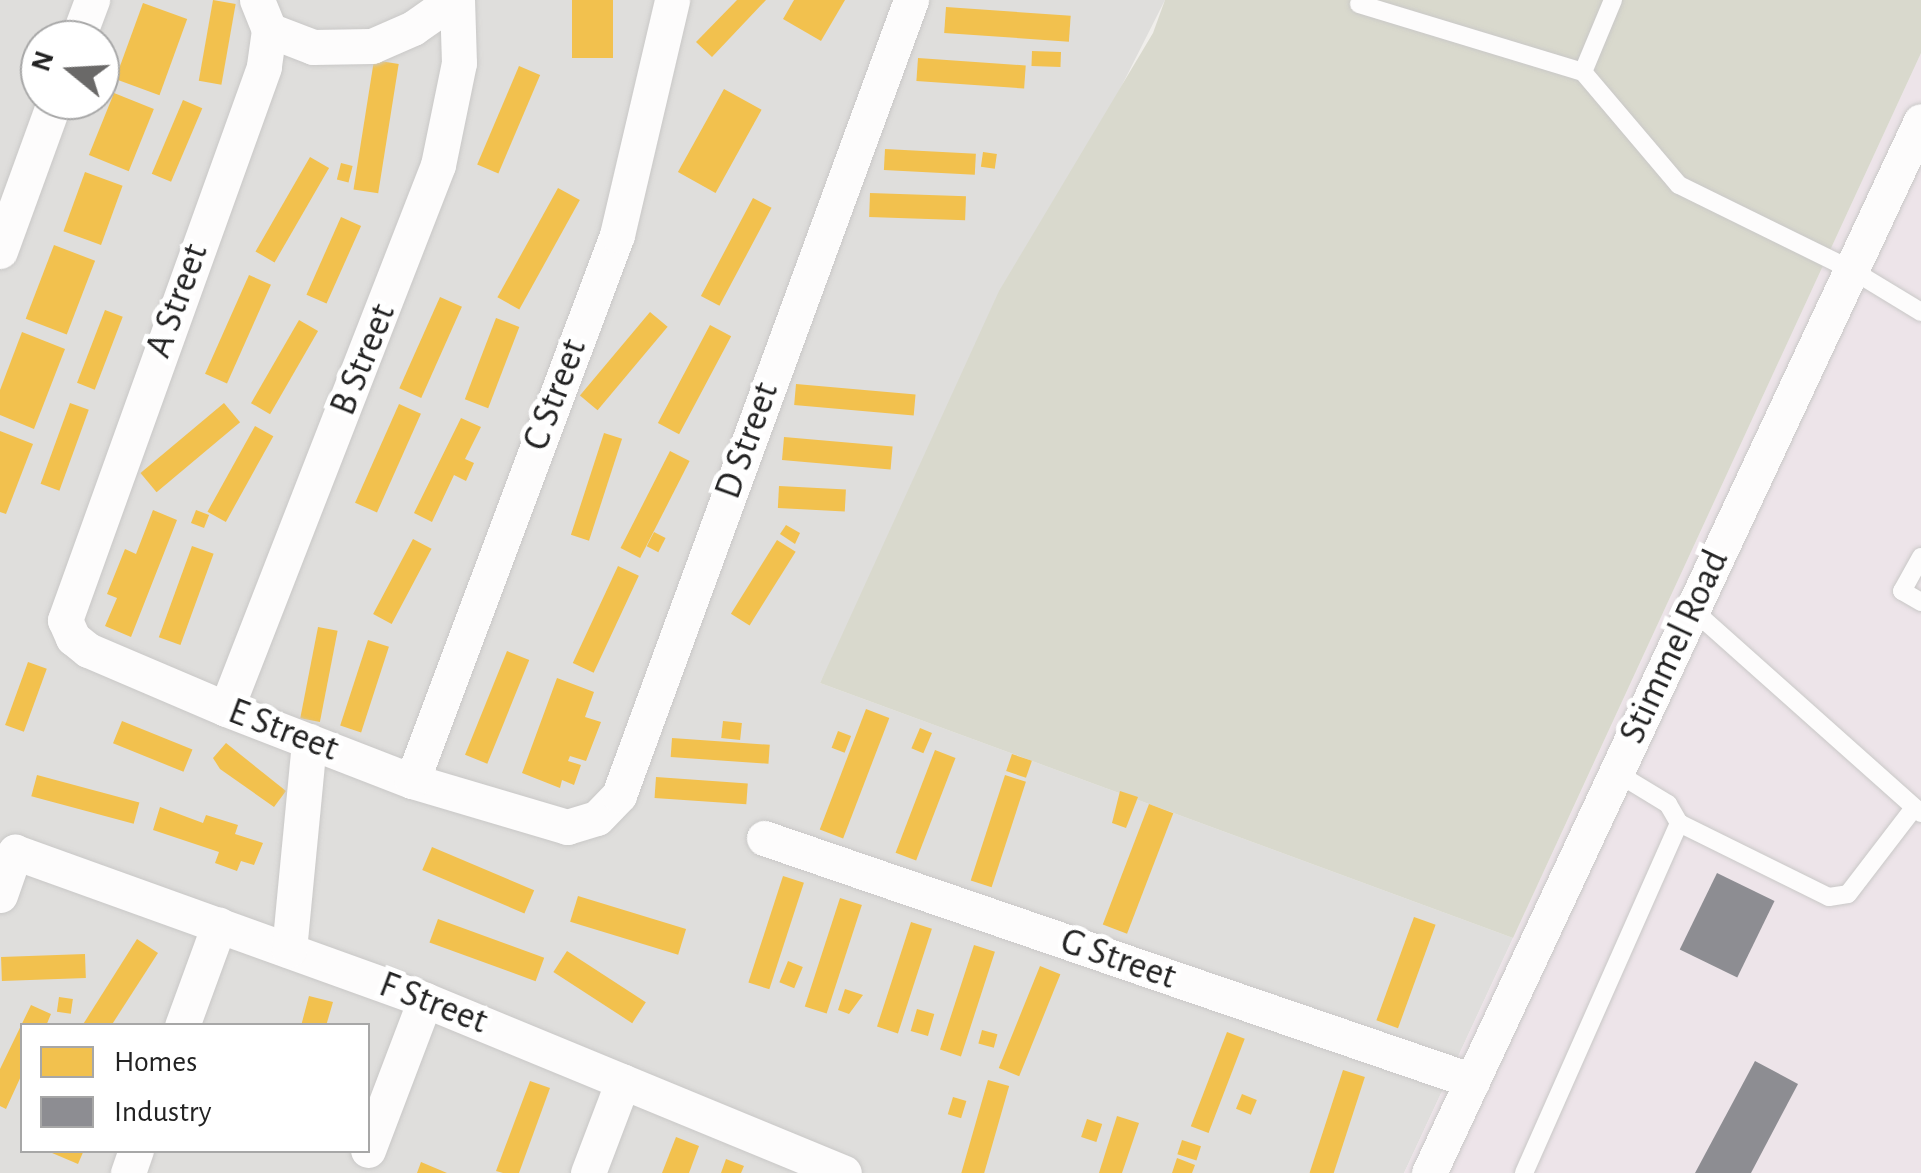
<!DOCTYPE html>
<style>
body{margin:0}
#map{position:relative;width:1921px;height:1173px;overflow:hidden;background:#f0eeeb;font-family:"Alegreya Sans",sans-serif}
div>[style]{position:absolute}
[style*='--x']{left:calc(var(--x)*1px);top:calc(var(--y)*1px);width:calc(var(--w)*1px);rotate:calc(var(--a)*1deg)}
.residential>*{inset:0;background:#dfdedc}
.industrial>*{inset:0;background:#ede4e9}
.construction>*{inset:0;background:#d9d9cd}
.homes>*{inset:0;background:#f2c14e;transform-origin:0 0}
.industry>*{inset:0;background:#8d8d92;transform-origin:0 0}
.roads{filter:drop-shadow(0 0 2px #c9c8c7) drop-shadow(0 0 2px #c9c8c7)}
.lane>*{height:18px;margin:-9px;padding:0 9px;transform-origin:9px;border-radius:9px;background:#fdfcfc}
.street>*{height:35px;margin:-17.5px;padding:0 17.5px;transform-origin:17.5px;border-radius:17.5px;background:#fdfcfc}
span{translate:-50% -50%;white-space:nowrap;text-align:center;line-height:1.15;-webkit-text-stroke:10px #fff;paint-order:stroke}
.street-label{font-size:38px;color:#222}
.legend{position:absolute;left:20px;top:1023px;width:350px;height:130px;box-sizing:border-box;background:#fff;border:2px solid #a7a7a7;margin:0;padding:12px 18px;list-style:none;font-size:30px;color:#222}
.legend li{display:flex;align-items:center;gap:20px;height:50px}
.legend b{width:50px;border:2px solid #a7a7a7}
.north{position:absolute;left:20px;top:20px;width:100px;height:100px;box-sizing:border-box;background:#fff;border:2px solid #a7a7a7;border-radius:50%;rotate:288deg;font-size:28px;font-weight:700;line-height:40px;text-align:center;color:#222}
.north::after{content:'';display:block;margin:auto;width:35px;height:45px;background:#6a6968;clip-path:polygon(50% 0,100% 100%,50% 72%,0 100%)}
</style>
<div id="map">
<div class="residential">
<i style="clip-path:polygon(evenodd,0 0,1165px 0,820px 683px,1513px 938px,1404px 1173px,0 1173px,0 0,40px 40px,100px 40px,100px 100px,40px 100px,40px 40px,0 0,22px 1026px,368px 1026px,368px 1150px,22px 1150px,22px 1026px)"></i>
</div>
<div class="industrial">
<i style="clip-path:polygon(1921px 53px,1921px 1173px,1404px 1173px,1513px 938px)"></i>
</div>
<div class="construction">
<i style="clip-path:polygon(1165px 0,1921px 0,1921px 53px,1513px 938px,820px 683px,999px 291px,1153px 33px)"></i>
</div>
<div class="homes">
<i style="left:213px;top:0;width:23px;height:82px;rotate:10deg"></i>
<i style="left:572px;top:0;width:41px;height:58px"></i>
<i style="clip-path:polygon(737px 0,766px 0,712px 57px,696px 42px)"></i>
<i style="clip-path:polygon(794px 0,845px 0,821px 41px,783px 19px)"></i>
<i style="left:143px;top:3px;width:47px;height:81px;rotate:20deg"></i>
<i style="left:946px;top:7px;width:125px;height:26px;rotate:4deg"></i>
<i style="left:1032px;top:51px;width:29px;height:15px;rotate:2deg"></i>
<i style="left:918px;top:58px;width:108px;height:23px;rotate:4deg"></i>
<i style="left:374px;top:60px;width:25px;height:131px;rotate:9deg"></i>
<i style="left:519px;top:66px;width:23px;height:107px;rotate:23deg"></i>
<i style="left:724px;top:89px;width:43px;height:95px;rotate:29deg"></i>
<i style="left:114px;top:93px;width:43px;height:67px;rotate:22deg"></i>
<i style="left:183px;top:100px;width:21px;height:80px;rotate:23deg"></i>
<i style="left:885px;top:149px;width:91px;height:21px;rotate:3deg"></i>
<i style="left:983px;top:152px;width:14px;height:15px;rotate:8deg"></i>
<i style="left:310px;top:157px;width:22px;height:109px;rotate:30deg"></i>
<i style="left:341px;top:163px;width:12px;height:17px;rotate:14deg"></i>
<i style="left:85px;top:172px;width:40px;height:63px;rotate:20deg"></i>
<i style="left:558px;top:188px;width:25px;height:125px;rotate:29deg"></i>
<i style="left:870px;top:193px;width:96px;height:24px;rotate:2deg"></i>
<i style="left:753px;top:198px;width:21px;height:111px;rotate:28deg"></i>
<i style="left:341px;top:217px;width:22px;height:85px;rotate:24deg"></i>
<i style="left:54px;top:245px;width:44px;height:79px;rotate:21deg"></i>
<i style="left:249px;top:275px;width:24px;height:108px;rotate:24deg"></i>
<i style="left:440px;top:297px;width:24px;height:100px;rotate:24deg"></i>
<i style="left:105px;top:310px;width:19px;height:78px;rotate:21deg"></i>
<i style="left:650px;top:312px;width:23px;height:109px;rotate:40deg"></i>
<i style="left:496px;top:318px;width:25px;height:87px;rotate:21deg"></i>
<i style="left:299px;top:320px;width:22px;height:96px;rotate:30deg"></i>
<i style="left:710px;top:325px;width:24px;height:111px;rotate:28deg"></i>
<i style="clip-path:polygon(22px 332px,65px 349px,34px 429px,0 415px,0 390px)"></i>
<i style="left:796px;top:384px;width:120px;height:21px;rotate:5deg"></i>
<i style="left:70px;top:403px;width:20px;height:86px;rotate:20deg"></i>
<i style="left:224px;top:403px;width:25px;height:109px;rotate:50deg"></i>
<i style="left:399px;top:404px;width:24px;height:108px;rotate:24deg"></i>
<i style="clip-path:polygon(461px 418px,481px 427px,465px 459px,474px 463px,466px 481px,454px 475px,432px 522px,414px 513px)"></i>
<i style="left:255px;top:426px;width:21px;height:98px;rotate:29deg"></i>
<i style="clip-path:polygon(0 431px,33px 444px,6px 514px,0 512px)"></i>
<i style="left:604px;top:433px;width:19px;height:107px;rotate:18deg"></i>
<i style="left:784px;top:437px;width:109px;height:23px;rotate:5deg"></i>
<i style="left:670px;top:451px;width:22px;height:109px;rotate:27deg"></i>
<i style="left:779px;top:486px;width:67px;height:22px;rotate:3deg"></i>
<i style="clip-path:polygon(153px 510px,177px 520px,131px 637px,105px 626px,117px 598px,107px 594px,125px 549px,136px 554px)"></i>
<i style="left:196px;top:510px;width:14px;height:14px;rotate:21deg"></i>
<i style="clip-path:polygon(786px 525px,800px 533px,795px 544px,780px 534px)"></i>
<i style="left:654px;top:532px;width:13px;height:16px;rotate:27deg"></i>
<i style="left:413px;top:539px;width:21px;height:85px;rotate:28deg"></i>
<i style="left:777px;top:540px;width:22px;height:87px;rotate:32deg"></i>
<i style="left:192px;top:546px;width:23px;height:97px;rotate:20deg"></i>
<i style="left:618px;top:566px;width:23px;height:107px;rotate:25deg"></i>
<i style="left:318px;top:627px;width:20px;height:93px;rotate:11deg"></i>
<i style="left:368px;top:640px;width:22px;height:90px;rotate:18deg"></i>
<i style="left:507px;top:651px;width:24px;height:112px;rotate:22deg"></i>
<i style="left:28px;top:662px;width:20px;height:67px;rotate:20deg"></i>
<i style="clip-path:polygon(557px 678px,594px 692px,585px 717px,601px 722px,586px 761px,570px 756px,568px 761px,581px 765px,574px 785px,562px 780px,560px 788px,522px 773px)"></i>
<i style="left:866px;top:709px;width:25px;height:129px;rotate:21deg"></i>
<i style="left:122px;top:721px;width:76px;height:24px;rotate:22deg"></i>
<i style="left:723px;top:721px;width:19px;height:17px;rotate:6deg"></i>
<i style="left:920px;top:728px;width:13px;height:22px;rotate:23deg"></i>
<i style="left:838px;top:731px;width:14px;height:18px;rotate:21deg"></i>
<i style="left:672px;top:738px;width:98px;height:19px;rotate:4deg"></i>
<i style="clip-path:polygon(226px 743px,286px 791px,274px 807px,220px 769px,213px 758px)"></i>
<i style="left:935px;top:750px;width:22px;height:110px;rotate:21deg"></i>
<i style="left:1012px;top:754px;width:21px;height:18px;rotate:19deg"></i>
<i style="left:37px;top:775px;width:106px;height:22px;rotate:15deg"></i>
<i style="left:1005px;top:775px;width:22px;height:111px;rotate:18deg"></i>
<i style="left:656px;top:777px;width:92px;height:21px;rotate:4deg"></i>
<i style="clip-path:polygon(1120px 791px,1138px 797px,1126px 828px,1112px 823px)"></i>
<i style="left:1149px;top:804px;width:26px;height:129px;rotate:21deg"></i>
<i style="clip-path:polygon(160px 807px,203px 823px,206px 815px,238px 825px,235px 834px,263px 843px,254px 865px,241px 861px,237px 871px,215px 863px,219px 852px,153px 830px)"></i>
<i style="left:432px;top:847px;width:111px;height:25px;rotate:23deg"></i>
<i style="left:783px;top:876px;width:22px;height:112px;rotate:18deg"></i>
<i style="left:578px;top:896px;width:113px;height:27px;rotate:17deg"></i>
<i style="left:840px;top:898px;width:23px;height:114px;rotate:18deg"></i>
<i style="left:1414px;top:917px;width:23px;height:110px;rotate:20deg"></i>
<i style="left:438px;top:919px;width:113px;height:25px;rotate:20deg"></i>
<i style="left:911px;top:922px;width:22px;height:110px;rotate:18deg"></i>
<i style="clip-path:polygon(137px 939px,158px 953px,111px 1026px,82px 1026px)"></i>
<i style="left:974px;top:945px;width:22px;height:110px;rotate:18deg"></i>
<i style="left:567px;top:951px;width:94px;height:25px;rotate:33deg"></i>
<i style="left:85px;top:954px;width:24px;height:84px;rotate:88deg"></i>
<i style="left:788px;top:961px;width:16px;height:23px;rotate:22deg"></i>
<i style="left:1040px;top:966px;width:22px;height:110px;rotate:22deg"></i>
<i style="clip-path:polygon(845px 989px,863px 995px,849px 1014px,838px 1010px)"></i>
<i style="clip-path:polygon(309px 996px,333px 1002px,326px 1026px,301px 1026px)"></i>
<i style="left:59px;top:997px;width:14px;height:15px;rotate:8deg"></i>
<i style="clip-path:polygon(31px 1005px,51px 1014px,46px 1026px,22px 1026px,22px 1074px,6px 1109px,0 1106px,0 1069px)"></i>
<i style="left:917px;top:1009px;width:18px;height:23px;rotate:16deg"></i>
<i style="left:982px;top:1030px;width:16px;height:14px;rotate:15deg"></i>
<i style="left:1227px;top:1032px;width:19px;height:101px;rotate:21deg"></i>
<i style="left:1343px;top:1070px;width:23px;height:108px;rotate:18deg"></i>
<i style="left:988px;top:1080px;width:22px;height:98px;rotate:16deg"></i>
<i style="clip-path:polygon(530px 1081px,550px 1088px,519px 1173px,503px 1173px,496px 1171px)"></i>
<i style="left:1242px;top:1094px;width:16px;height:16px;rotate:22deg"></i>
<i style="left:953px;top:1097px;width:14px;height:18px;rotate:17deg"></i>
<i style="clip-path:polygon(1117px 1116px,1139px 1123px,1122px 1173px,1099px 1173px)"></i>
<i style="left:1087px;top:1119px;width:16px;height:19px;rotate:18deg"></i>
<i style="clip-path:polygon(676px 1137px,699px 1146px,689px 1173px,662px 1173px)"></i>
<i style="left:1182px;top:1140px;width:20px;height:15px;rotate:18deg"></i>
<i style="clip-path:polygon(45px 1150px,84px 1150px,78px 1164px)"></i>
<i style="clip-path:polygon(1177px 1158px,1195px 1165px,1192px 1173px,1172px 1173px)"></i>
<i style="clip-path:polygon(726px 1159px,744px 1166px,741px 1173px,721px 1173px)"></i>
<i style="clip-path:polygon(421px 1162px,447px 1173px,417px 1173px)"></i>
</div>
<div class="industry">
<i style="left:1717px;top:873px;width:64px;height:85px;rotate:26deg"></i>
<i style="clip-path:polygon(1755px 1061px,1798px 1084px,1751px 1173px,1695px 1173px)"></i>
</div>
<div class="roads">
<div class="lane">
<i style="--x:1359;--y:4;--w:234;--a:16.9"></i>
<i style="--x:1583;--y:72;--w:148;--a:49.7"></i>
<i style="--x:1679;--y:185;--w:193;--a:26.2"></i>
<i style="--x:1852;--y:270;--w:81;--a:31.3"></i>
<i style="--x:1583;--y:72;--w:78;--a:-67.4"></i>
<i style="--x:1921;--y:557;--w:39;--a:119"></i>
<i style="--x:1902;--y:591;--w:22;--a:30"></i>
<i style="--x:1693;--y:610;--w:305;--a:41.7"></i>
<i style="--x:1679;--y:823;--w:167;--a:26.3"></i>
<i style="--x:1829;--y:897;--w:19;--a:-9"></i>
<i style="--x:1848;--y:894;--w:108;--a:-52.5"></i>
<i style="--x:1524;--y:1173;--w:383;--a:-66.1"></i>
<i style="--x:1679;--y:823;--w:22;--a:-120"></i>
<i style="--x:1668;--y:804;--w:60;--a:-148.7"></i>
</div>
<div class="street">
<i style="--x:257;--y:0;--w:32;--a:68"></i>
<i style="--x:269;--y:30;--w:37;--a:98"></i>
<i style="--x:264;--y:67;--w:588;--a:109.79"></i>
<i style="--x:65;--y:620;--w:20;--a:66"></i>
<i style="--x:73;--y:638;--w:19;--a:39"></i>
<i style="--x:88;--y:650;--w:150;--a:23.1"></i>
<i style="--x:226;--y:709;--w:199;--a:21.2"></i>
<i style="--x:412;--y:781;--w:162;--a:16.5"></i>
<i style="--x:567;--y:827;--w:31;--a:-17"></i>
<i style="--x:597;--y:818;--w:32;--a:-46"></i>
<i style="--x:619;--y:795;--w:847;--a:-69.83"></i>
<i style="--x:269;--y:30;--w:47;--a:21.1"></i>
<i style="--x:313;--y:47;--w:59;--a:-1"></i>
<i style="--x:372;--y:46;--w:45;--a:-23.7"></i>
<i style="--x:413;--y:28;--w:49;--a:-35"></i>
<i style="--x:77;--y:40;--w:43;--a:-69.4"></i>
<i style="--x:0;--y:251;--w:161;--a:-70"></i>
<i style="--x:226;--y:709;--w:584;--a:-68.71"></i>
<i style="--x:438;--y:165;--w:104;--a:-78.4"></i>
<i style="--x:459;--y:63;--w:63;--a:-91.8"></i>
<i style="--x:412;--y:781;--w:583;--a:-69.42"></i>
<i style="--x:617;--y:235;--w:241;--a:-76.8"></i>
<i style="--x:764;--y:838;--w:749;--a:18.92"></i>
<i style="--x:0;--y:895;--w:46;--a:-70.8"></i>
<i style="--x:15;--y:852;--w:436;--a:19.8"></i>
<i style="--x:425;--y:1000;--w:453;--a:22.4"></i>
<i style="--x:289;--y:950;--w:210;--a:-84.5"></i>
<i style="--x:182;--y:1026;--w:108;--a:-69.9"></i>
<i style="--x:368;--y:1150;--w:160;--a:-69.2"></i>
<i style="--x:128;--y:1173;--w:24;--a:-71"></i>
<i style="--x:588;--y:1173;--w:98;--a:-69.2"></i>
<i style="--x:1429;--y:1173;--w:1161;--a:-64.94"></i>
</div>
</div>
<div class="street-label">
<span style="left:178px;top:301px;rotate:-70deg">A Street</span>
<span style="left:364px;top:360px;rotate:-68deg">B Street</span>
<span style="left:556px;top:395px;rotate:-69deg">C Street</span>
<span style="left:748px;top:441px;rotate:-70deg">D Street</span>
<span style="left:1675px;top:647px;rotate:-65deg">Stimmel Road</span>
<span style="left:283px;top:731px;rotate:21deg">E Street</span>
<span style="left:1118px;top:960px;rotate:19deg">G Street</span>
<span style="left:433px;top:1004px;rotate:21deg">F Street</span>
</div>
<ul class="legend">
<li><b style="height:28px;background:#f2c14e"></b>Homes</li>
<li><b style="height:28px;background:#8d8d92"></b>Industry</li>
</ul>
<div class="north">N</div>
</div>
